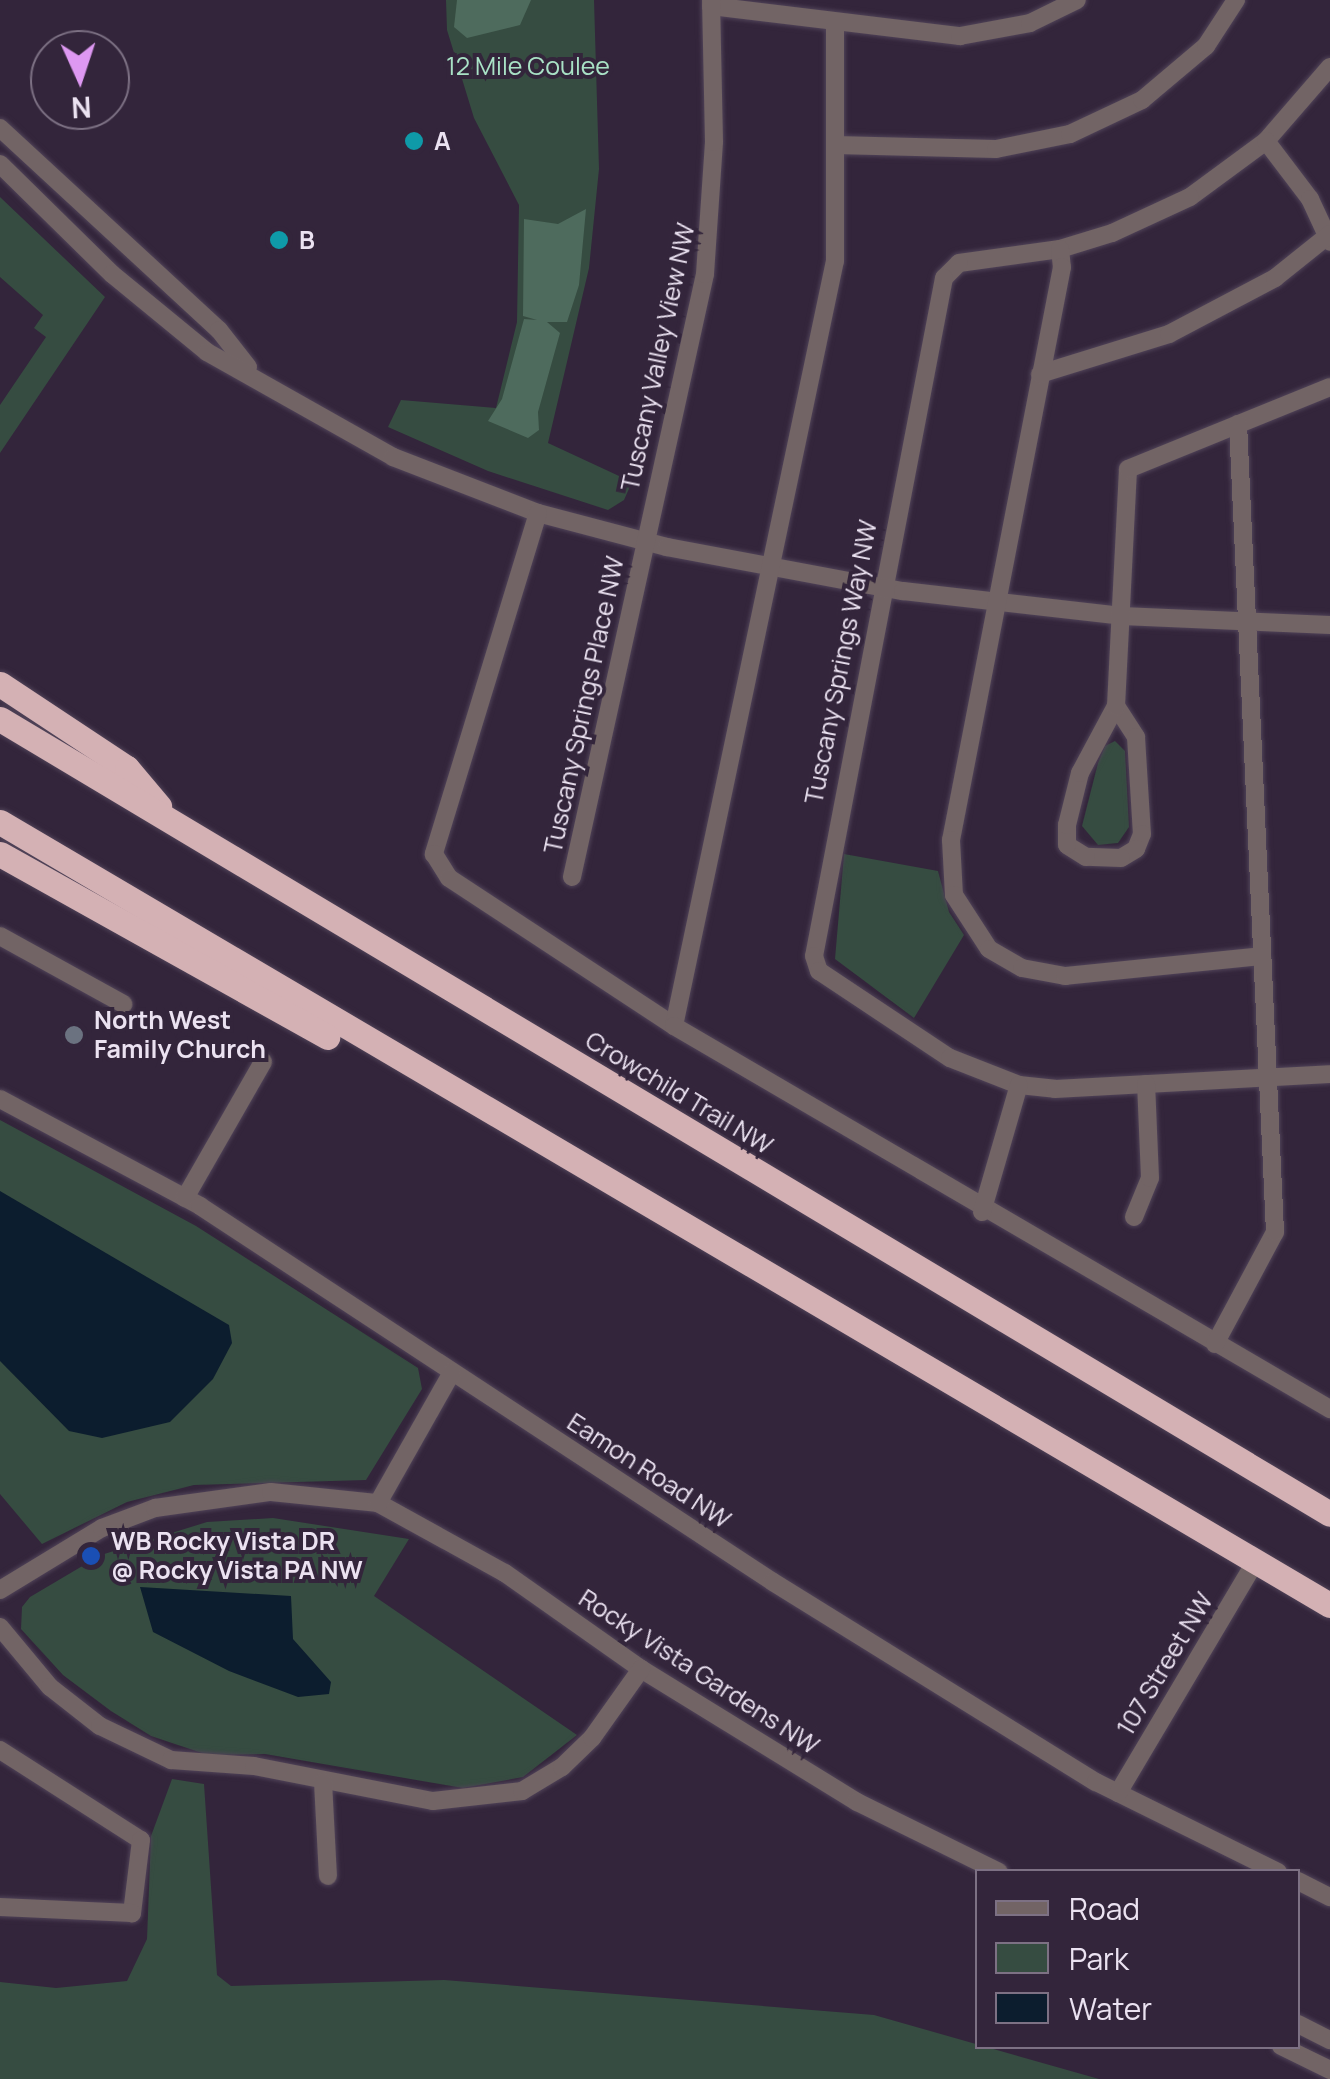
<!DOCTYPE html>
<style>
body{margin:0}
#map{position:relative;width:1330px;height:2079px;overflow:hidden;background:#33253b;font-family:Manrope,sans-serif}
div>[style]{position:absolute}
[style*='--x']{left:calc(var(--x)*1px);top:calc(var(--y)*1px);width:calc(var(--w)*1px);rotate:calc(var(--a)*1deg)}
.green>*{inset:0;background:#364c41}
.forest>*{inset:0;background:#4e6b5d}
.water>*{inset:0;background:#0c1d2e}
.roads{filter:drop-shadow(0 0 2px #504358) drop-shadow(0 0 2px #504358)}
.minor>*{height:18px;margin:-9px;padding:0 9px;transform-origin:9px;border-radius:9px;background:#726465}
.highway>*{height:25px;margin:-12.5px;padding:0 12.5px;transform-origin:12.5px;border-radius:12.5px;background:#d4b1b4}
.dots>*{width:28px;height:28px;translate:-50% -50%;box-sizing:border-box;border:5px solid #33253b;border-radius:50%}
span{translate:-50% -50%;white-space:nowrap;text-align:center;line-height:1.15;-webkit-text-stroke:8px #33253b;paint-order:stroke}
.park-label{font-size:25px;color:#a9e2c6}
.poi-label{font-size:25px;color:#ebe2f1;font-weight:700}
.left{translate:0 -50%;text-align:left}
.street-label{font-size:25px;color:#ebe2f1}
.legend{position:absolute;left:975px;top:1869px;width:325px;height:180px;box-sizing:border-box;background:#33253b;border:2px solid #7d7184;margin:0;padding:12px 18px;list-style:none;font-size:30px;color:#ebe2f1}
.legend li{display:flex;align-items:center;gap:20px;height:50px}
.legend b{width:50px;border:2px solid #7d7184}
.north{position:absolute;left:30px;top:30px;width:100px;height:100px;box-sizing:border-box;background:#33253b;border:2px solid #7d7184;border-radius:50%;rotate:177deg;font-size:28px;font-weight:700;line-height:40px;text-align:center;color:#ebe2f1}
.north::after{content:'';display:block;margin:auto;width:35px;height:45px;background:#de98f2;clip-path:polygon(50% 0,100% 100%,50% 72%,0 100%)}
</style>
<div id="map">
<div class="green">
<i style="clip-path:polygon(446px 0,594px 0,599px 169px,589px 268px,548px 443px,632px 482px,624px 500px,608px 510px,488px 471px,388px 427px,401px 400px,496px 408px,517px 322px,519px 205px,474px 118px,447px 30px)"></i>
<i style="clip-path:polygon(0 197px,105px 297px,0 453px,0 405px,46px 337px,34px 328px,43px 315px,0 277px)"></i>
<i style="clip-path:polygon(1115px 741px,1125px 751px,1129px 827px,1118px 843px,1098px 845px,1082px 826px,1098px 763px,1105px 746px)"></i>
<i style="clip-path:polygon(844px 854px,938px 871px,949px 912px,964px 935px,914px 1018px,835px 959px)"></i>
<i style="clip-path:polygon(0 1120px,196px 1226px,418px 1368px,422px 1389px,366px 1480px,194px 1485px,127px 1502px,42px 1544px,0 1494px)"></i>
<i style="clip-path:polygon(273px 1518px,409px 1539px,374px 1596px,577px 1735px,523px 1777px,463px 1788px,265px 1754px,208px 1755px,151px 1736px,111px 1711px,63px 1675px,21px 1629px,22px 1607px,30px 1597px,101px 1555px,207px 1522px)"></i>
<i style="clip-path:polygon(172px 1779px,204px 1784px,217px 1975px,231px 1986px,444px 1980px,874px 2015px,1099px 2079px,0 2079px,0 1982px,56px 1988px,127px 1981px,147px 1939px,151px 1836px)"></i>
</div>
<div class="forest">
<i style="clip-path:polygon(457px 0,531px 0,520px 25px,467px 38px,454px 27px)"></i>
<i style="clip-path:polygon(586px 209px,579px 285px,567px 322px,547px 322px,560px 333px,538px 412px,539px 430px,528px 438px,488px 421px,502px 399px,524px 319px,537px 320px,523px 316px,524px 219px,558px 224px)"></i>
</div>
<div class="water">
<i style="clip-path:polygon(0 1191px,229px 1325px,232px 1343px,213px 1379px,170px 1422px,102px 1438px,69px 1431px,0 1361px)"></i>
<i style="clip-path:polygon(140px 1587px,291px 1596px,293px 1639px,331px 1682px,329px 1694px,298px 1697px,229px 1671px,153px 1632px)"></i>
</div>
<div class="roads">
<div class="minor">
<i style="--x:711;--y:6;--w:251;--a:6.9"></i>
<i style="--x:960;--y:36;--w:71;--a:-10.5"></i>
<i style="--x:1030;--y:23;--w:52;--a:-26.1"></i>
<i style="--x:1330;--y:67;--w:98;--a:130.9"></i>
<i style="--x:1266;--y:141;--w:94;--a:143.6"></i>
<i style="--x:1190;--y:197;--w:86;--a:155.2"></i>
<i style="--x:1112;--y:233;--w:54;--a:162.9"></i>
<i style="--x:1060;--y:249;--w:102;--a:172.1"></i>
<i style="--x:959;--y:263;--w:21;--a:135"></i>
<i style="--x:944;--y:278;--w:690;--a:100.85"></i>
<i style="--x:814;--y:956;--w:16;--a:72"></i>
<i style="--x:819;--y:971;--w:157;--a:33.6"></i>
<i style="--x:950;--y:1058;--w:74;--a:21.4"></i>
<i style="--x:1019;--y:1085;--w:36;--a:6"></i>
<i style="--x:1055;--y:1089;--w:275;--a:-3.1"></i>
<i style="--x:0;--y:128;--w:298;--a:42.7"></i>
<i style="--x:219;--y:330;--w:47;--a:51.9"></i>
<i style="--x:1266;--y:141;--w:73;--a:52.8"></i>
<i style="--x:1310;--y:199;--w:47;--a:65.1"></i>
<i style="--x:835;--y:145;--w:161;--a:1.4"></i>
<i style="--x:996;--y:149;--w:76;--a:-11.5"></i>
<i style="--x:1070;--y:134;--w:80;--a:-25.3"></i>
<i style="--x:1142;--y:100;--w:84;--a:-40.2"></i>
<i style="--x:1206;--y:46;--w:55;--a:-56.9"></i>
<i style="--x:0;--y:164;--w:157;--a:44.5"></i>
<i style="--x:112;--y:274;--w:123;--a:39.4"></i>
<i style="--x:207;--y:352;--w:214;--a:29.4"></i>
<i style="--x:393;--y:457;--w:155;--a:21.1"></i>
<i style="--x:538;--y:513;--w:133;--a:14.8"></i>
<i style="--x:667;--y:547;--w:240;--a:10.6"></i>
<i style="--x:903;--y:591;--w:220;--a:6.5"></i>
<i style="--x:1122;--y:616;--w:208;--a:2.5"></i>
<i style="--x:1060;--y:249;--w:18;--a:84"></i>
<i style="--x:1062;--y:267;--w:584;--a:100.96"></i>
<i style="--x:951;--y:840;--w:55;--a:86.9"></i>
<i style="--x:954;--y:895;--w:64;--a:57.1"></i>
<i style="--x:989;--y:949;--w:38;--a:30"></i>
<i style="--x:1022;--y:968;--w:44;--a:10.5"></i>
<i style="--x:1065;--y:976;--w:198;--a:-5.8"></i>
<i style="--x:1040;--y:374;--w:135;--a:-17.2"></i>
<i style="--x:1169;--y:334;--w:120;--a:-27.8"></i>
<i style="--x:1275;--y:278;--w:70;--a:-38.7"></i>
<i style="--x:538;--y:513;--w:357;--a:107"></i>
<i style="--x:434;--y:854;--w:28;--a:58"></i>
<i style="--x:449;--y:878;--w:269;--a:33.3"></i>
<i style="--x:674;--y:1026;--w:782;--a:-78.12"></i>
<i style="--x:835;--y:261;--w:238;--a:-90"></i>
<i style="--x:1116;--y:706;--w:37;--a:57"></i>
<i style="--x:1136;--y:737;--w:97;--a:86.5"></i>
<i style="--x:1142;--y:834;--w:16;--a:112"></i>
<i style="--x:1136;--y:849;--w:17;--a:149"></i>
<i style="--x:1121;--y:858;--w:35;--a:-178"></i>
<i style="--x:1086;--y:857;--w:22;--a:-148"></i>
<i style="--x:1067;--y:845;--w:20;--a:-90"></i>
<i style="--x:1067;--y:825;--w:54;--a:-76"></i>
<i style="--x:1080;--y:773;--w:76;--a:-61.8"></i>
<i style="--x:1116;--y:706;--w:237;--a:-87.1"></i>
<i style="--x:1128;--y:469;--w:218;--a:-22.1"></i>
<i style="--x:572;--y:877;--w:617;--a:-77.56"></i>
<i style="--x:705;--y:274;--w:132;--a:-86.1"></i>
<i style="--x:714;--y:142;--w:142;--a:-91.2"></i>
<i style="--x:0;--y:936;--w:141;--a:28.9"></i>
<i style="--x:674;--y:1026;--w:760;--a:30.28"></i>
<i style="--x:0;--y:1099;--w:227;--a:28.1"></i>
<i style="--x:200;--y:1206;--w:685;--a:33.27"></i>
<i style="--x:773;--y:1582;--w:380;--a:31.8"></i>
<i style="--x:1096;--y:1782;--w:203;--a:26.3"></i>
<i style="--x:185;--y:1198;--w:157;--a:-60.2"></i>
<i style="--x:982;--y:1212;--w:132;--a:-73.8"></i>
<i style="--x:1134;--y:1217;--w:42;--a:-67.7"></i>
<i style="--x:1150;--y:1178;--w:94;--a:-92.4"></i>
<i style="--x:1215;--y:1344;--w:127;--a:-61.8"></i>
<i style="--x:1275;--y:1232;--w:809;--a:-92.62"></i>
<i style="--x:378;--y:1503;--w:145;--a:28.9"></i>
<i style="--x:505;--y:1573;--w:166;--a:35.2"></i>
<i style="--x:641;--y:1669;--w:254;--a:31.6"></i>
<i style="--x:857;--y:1802;--w:158;--a:26.2"></i>
<i style="--x:0;--y:1590;--w:119;--a:-31.3"></i>
<i style="--x:102;--y:1528;--w:57;--a:-20.7"></i>
<i style="--x:155;--y:1508;--w:117;--a:-7.9"></i>
<i style="--x:271;--y:1492;--w:108;--a:5.9"></i>
<i style="--x:378;--y:1503;--w:150;--a:-60.5"></i>
<i style="--x:0;--y:1627;--w:78;--a:50.2"></i>
<i style="--x:50;--y:1687;--w:63;--a:38"></i>
<i style="--x:100;--y:1726;--w:79;--a:25.6"></i>
<i style="--x:171;--y:1760;--w:83;--a:4.1"></i>
<i style="--x:254;--y:1766;--w:182;--a:11.1"></i>
<i style="--x:433;--y:1801;--w:90;--a:-6.4"></i>
<i style="--x:522;--y:1791;--w:47;--a:-31"></i>
<i style="--x:562;--y:1767;--w:42;--a:-44"></i>
<i style="--x:592;--y:1738;--w:85;--a:-54.6"></i>
<i style="--x:0;--y:1750;--w:167;--a:32.6"></i>
<i style="--x:141;--y:1840;--w:74;--a:97"></i>
<i style="--x:132;--y:1913;--w:132;--a:-177.4"></i>
<i style="--x:323;--y:1782;--w:94;--a:87"></i>
<i style="--x:1118;--y:1793;--w:270;--a:-59.3"></i>
<i style="--x:1298;--y:1881;--w:36;--a:27"></i>
<i style="--x:1298;--y:2024;--w:36;--a:27"></i>
<i style="--x:1281;--y:2046;--w:55;--a:26.1"></i>
</div>
<div class="highway">
<i style="--x:0;--y:684;--w:152;--a:33.5"></i>
<i style="--x:127;--y:768;--w:50;--a:49.9"></i>
<i style="--x:0;--y:719;--w:1549;--a:30.87"></i>
<i style="--x:0;--y:822;--w:1543;--a:30.49"></i>
<i style="--x:0;--y:854;--w:375;--a:29.2"></i>
</div>
</div>
<div class="dots">
<i style="left:414px;top:141px;background:#0f9aa8"></i>
<i style="left:279px;top:240px;background:#0f9aa8"></i>
<i style="left:74px;top:1035px;background:#6b7280"></i>
<i style="left:91px;top:1556px;background:#1a4fb4"></i>
</div>
<div class="park-label">
<span style="left:528px;top:66px">12 Mile Coulee</span>
</div>
<div class="poi-label">
<span class="left" style="left:434px;top:141px">A</span>
<span class="left" style="left:299px;top:240px">B</span>
<span class="left" style="left:94px;top:1035px">North West<br>Family Church</span>
<span class="left" style="left:111px;top:1556px">WB Rocky Vista DR<br>@ Rocky Vista PA NW</span>
</div>
<div class="street-label">
<span style="left:658px;top:357px;rotate:-78deg">Tuscany Valley View NW</span>
<span style="left:841px;top:662px;rotate:-79deg">Tuscany Springs Way NW</span>
<span style="left:584px;top:705px;rotate:-78deg">Tuscany Springs Place NW</span>
<span style="left:679px;top:1093px;rotate:31deg">Crowchild Trail NW</span>
<span style="left:649px;top:1471px;rotate:33deg">Eamon Road NW</span>
<span style="left:1165px;top:1664px;rotate:-59deg">107 Street NW</span>
<span style="left:699px;top:1672px;rotate:33deg">Rocky Vista Gardens NW</span>
</div>
<ul class="legend">
<li><b style="height:12px;background:#726465"></b>Road</li>
<li><b style="height:28px;background:#364c41"></b>Park</li>
<li><b style="height:28px;background:#0c1d2e"></b>Water</li>
</ul>
<div class="north">N</div>
</div>
